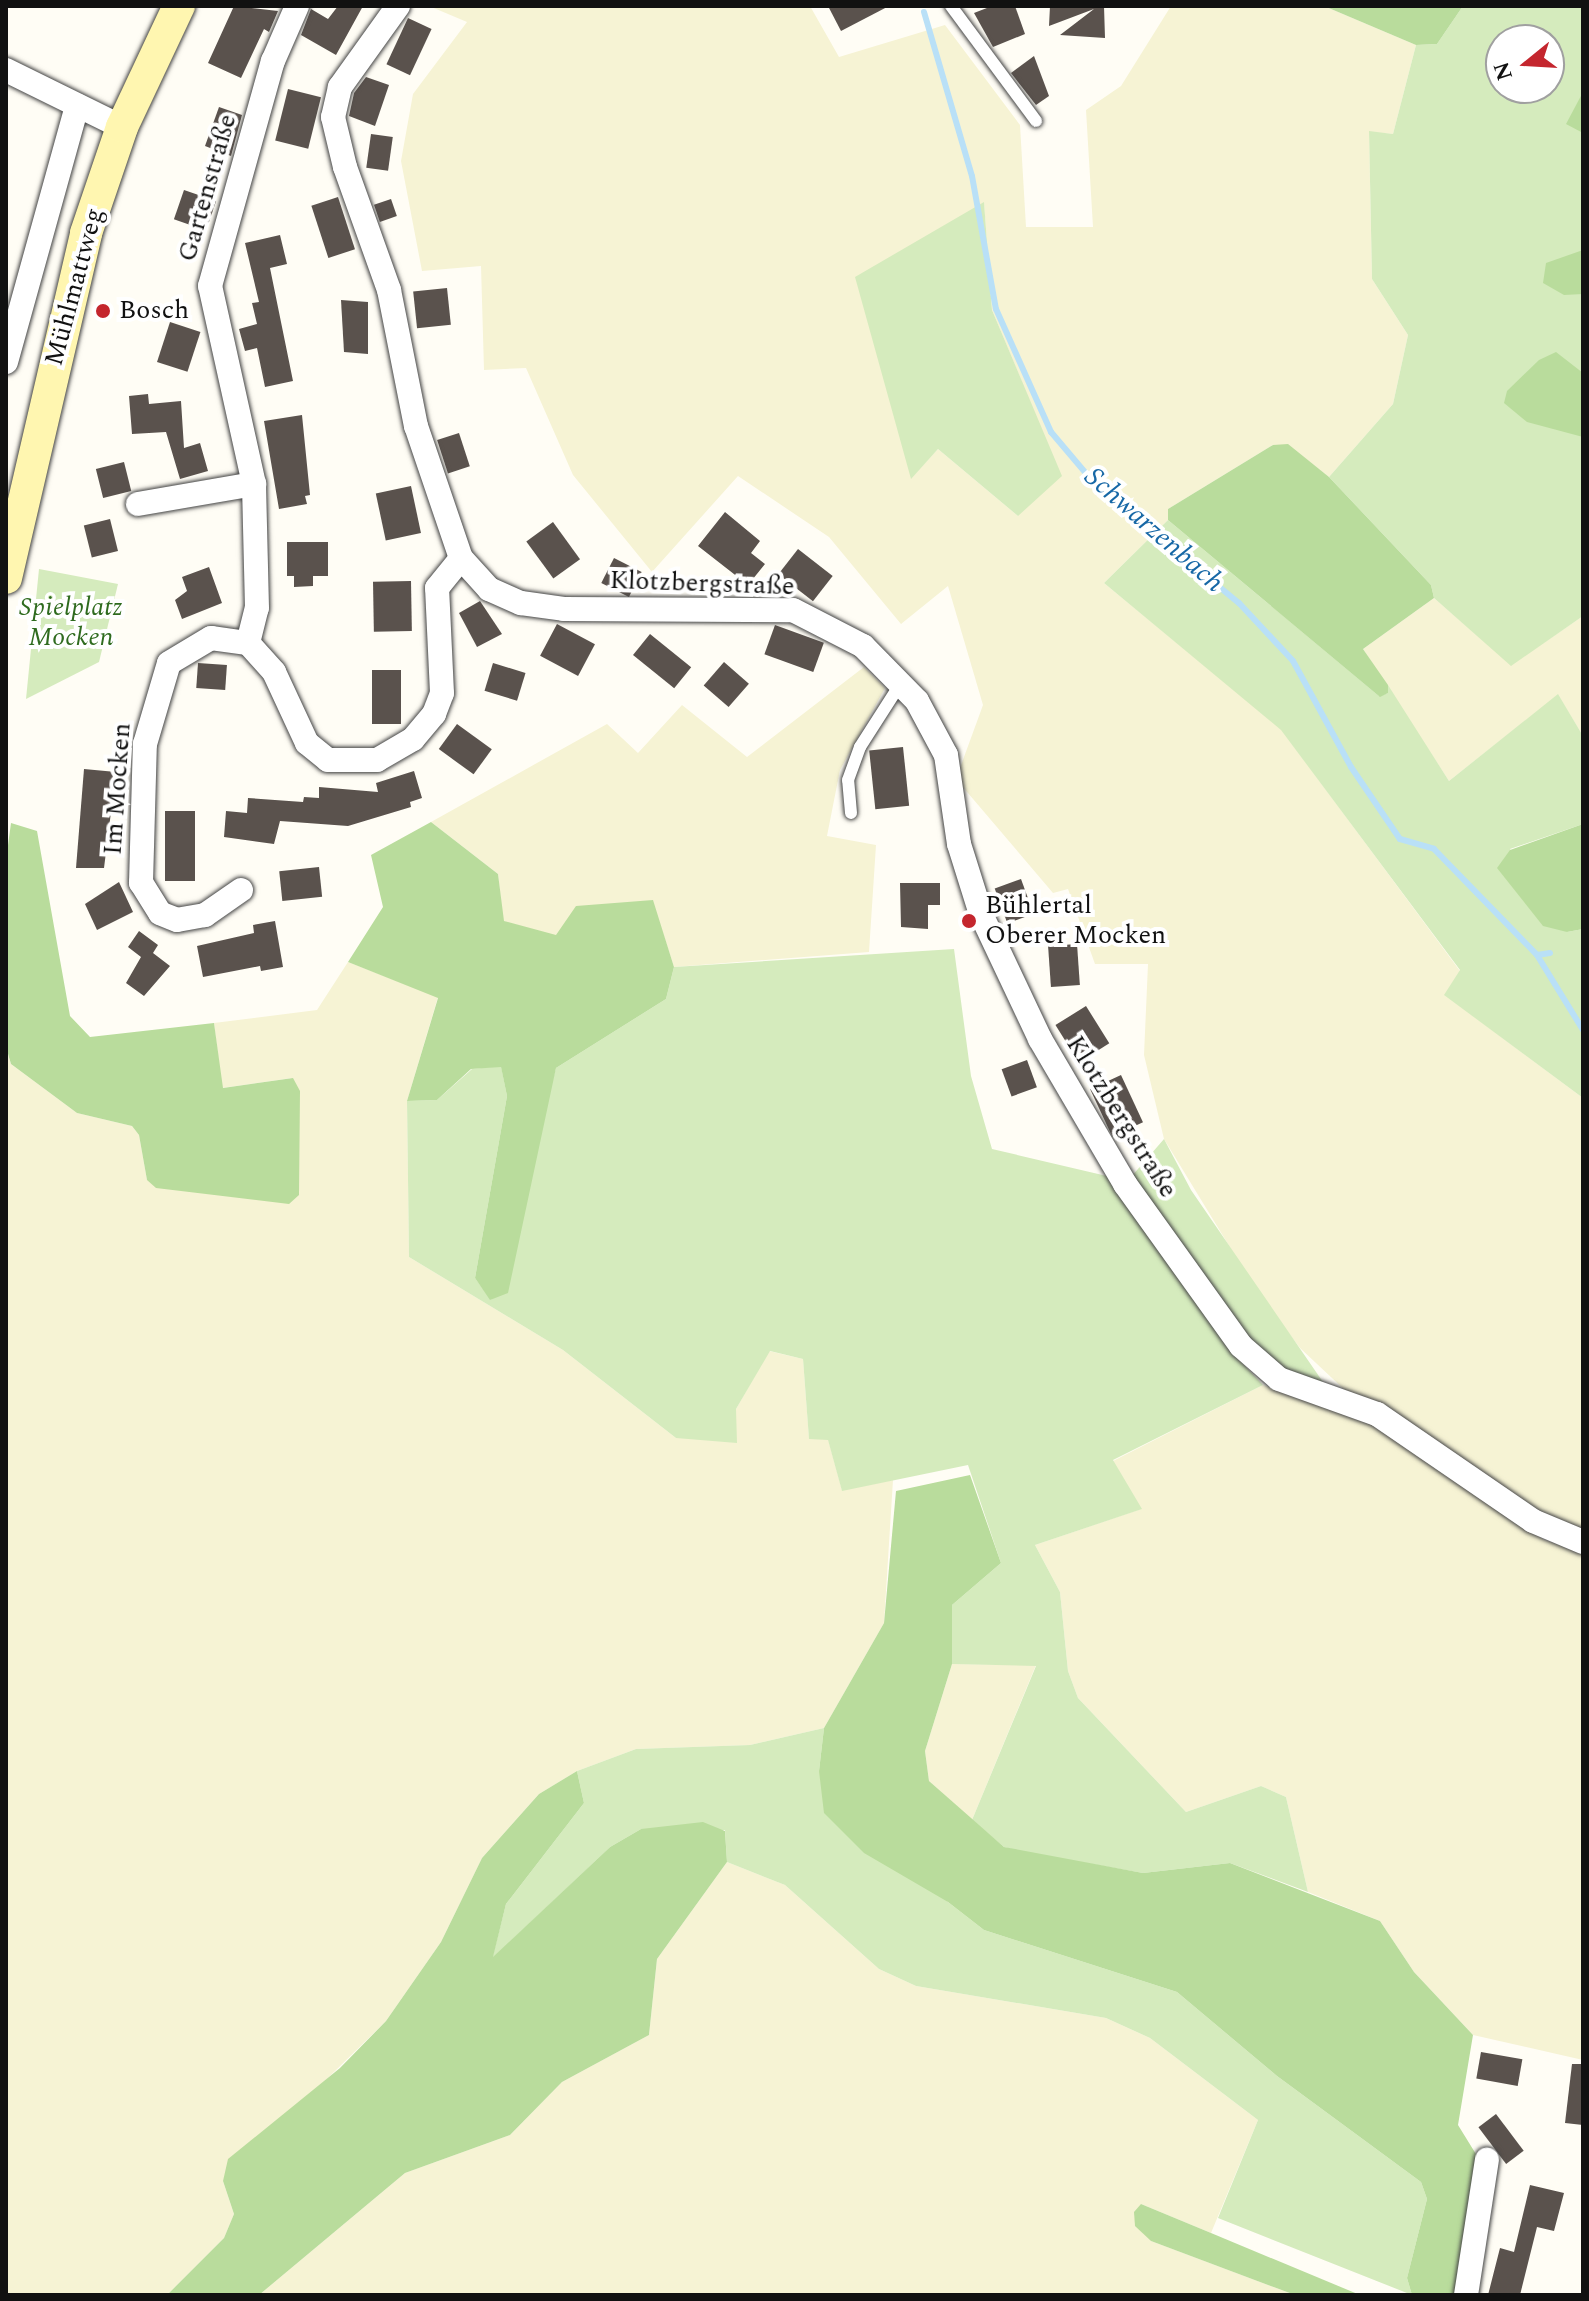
<!DOCTYPE html>
<meta charset="utf-8">
<style>
body{margin:0}
#map{position:relative;width:1589px;height:2301px;overflow:hidden;background:#fffdf5;font-family:Spectral,serif}
div>[style]{position:absolute}
[style*='--x']{left:calc(var(--x)*1px);top:calc(var(--y)*1px);width:calc(var(--w)*1px);rotate:calc(var(--a)*1deg)}
.farmland>*{inset:0;background:#f6f3d4}
.green>*{inset:0;background:#d5ebbd}
.forest>*{inset:0;background:#b9dc9c}
.stream>*{height:6px;margin:-3px;padding:0 3px;transform-origin:3px;border-radius:3px;background:#b9e0f7}
.building>*{inset:0;background:#5a524d;transform-origin:0 0}
.roads{filter:drop-shadow(0 0 2px #444) drop-shadow(0 0 2px #444)}
.service>*{height:12px;margin:-6px;padding:0 6px;transform-origin:6px;border-radius:6px;background:#fff}
.minor>*{height:24px;margin:-12px;padding:0 12px;transform-origin:12px;border-radius:12px;background:#fff}
.secondary>*{height:32px;margin:-16px;padding:0 16px;transform-origin:16px;border-radius:16px;background:#fff6b0}
.dots>*{width:22px;height:22px;translate:-50% -50%;box-sizing:border-box;border:4px solid #fff;border-radius:50%}
span{translate:-50% -50%;white-space:nowrap;text-align:center;line-height:1.15;-webkit-text-stroke:8px #fff;paint-order:stroke}
.street-label{font-size:26px;color:#111}
.poi-label{font-size:26px;color:#111}
.left{translate:0 -50%;text-align:left}
.park-label{font-size:26px;color:#2f6b1f;font-style:italic}
.water-label{font-size:28px;color:#1768a6;font-style:italic}
.frame{position:absolute;inset:0;border:8px solid #111;pointer-events:none}
.north{position:absolute;left:1485px;top:24px;width:80px;height:80px;box-sizing:border-box;background:#fff;border:2px solid #a0a0a0;border-radius:50%;rotate:252deg;font-size:22px;font-weight:700;line-height:32px;text-align:center;color:#111}
.north::after{content:'';display:block;margin:auto;width:28px;height:36px;background:#c4262e;clip-path:polygon(50% 0,100% 100%,50% 72%,0 100%)}
</style>
<div id="map">
<div class="farmland">
<i style="clip-path:polygon(evenodd,429px 6px,810px 6px,839px 57px,945px 25px,1020px 125px,1026px 227px,1093px 227px,1086px 110px,1121px 86px,1171px 6px,1324px 6px,1416px 45px,1393px 134px,1369px 132px,1372px 279px,1408px 335px,1393px 404px,1329px 477px,1288px 445px,1273px 445px,1168px 509px,1168px 520px,1104px 583px,1281px 729px,1460px 971px,1445px 995px,1583px 1098px,1583px 1534px,1554px 1526px,1349px 1394px,1300px 1348px,1256px 1290px,1164px 1139px,1144px 1055px,1148px 964px,1095px 964px,1068px 889px,1053px 893px,956px 779px,983px 705px,948px 586px,901px 624px,829px 537px,738px 476px,652px 572px,573px 475px,526px 368px,484px 370px,481px 266px,422px 271px,401px 161px,413px 94px,467px 22px,429px 6px,984px 203px,992px 310px,1022px 382px,1018px 516px,938px 449px,911px 478px,984px 203px)"></i>
<i style="clip-path:polygon(1434px 598px,1511px 665px,1583px 616px,1583px 736px,1558px 695px,1449px 781px,1363px 649px)"></i>
<i style="clip-path:polygon(864px 667px,885px 688px,840px 770px,827px 836px,876px 845px,869px 952px,674px 967px,652px 900px,556px 936px,503px 921px,498px 874px,431px 822px,607px 724px,638px 753px,682px 705px,747px 757px)"></i>
<i style="clip-path:polygon(348px 962px,438px 997px,407px 1101px,409px 1257px,563px 1350px,676px 1438px,736px 1409px,769px 1351px,803px 1359px,809px 1438px,828px 1439px,842px 1490px,893px 1480px,884px 1623px,824px 1728px,750px 1745px,636px 1749px,577px 1771px,539px 1794px,482px 1858px,441px 1942px,386px 2021px,223px 2181px,234px 2214px,224px 2238px,167px 2295px,6px 2295px,6px 1048px,11px 1064px,77px 1113px,132px 1126px,139px 1135px,147px 1180px,292px 1078px,222px 1088px,214px 1023px,317px 1010px)"></i>
<i style="clip-path:polygon(1263px 1385px,1386px 1429px,1544px 1540px,1583px 1552px,1583px 2060px,1473px 2035px,1414px 1972px,1380px 1921px,1308px 1892px,1286px 1797px,1261px 1786px,1186px 1812px,1078px 1698px,1068px 1671px,1060px 1592px,1035px 1545px,1141px 1509px,1113px 1461px)"></i>
<i style="clip-path:polygon(952px 1664px,1036px 1665px,972px 1820px,929px 1781px,925px 1751px)"></i>
<i style="clip-path:polygon(727px 1862px,785px 1885px,879px 1969px,916px 1986px,1106px 2018px,1150px 2038px,1258px 2120px,1211px 2233px,1141px 2204px,1151px 2241px,1295px 2295px,259px 2295px,405px 2173px,510px 2135px,562px 2082px,649px 2035px,657px 1959px)"></i>
</div>
<div class="green">
<i style="clip-path:polygon(evenodd,1463px 6px,1583px 6px,1583px 616px,1511px 666px,1434px 598px,1431px 585px,1329px 477px,1393px 404px,1408px 335px,1372px 279px,1369px 131px,1393px 134px,1416px 45px,1437px 44px,1463px 6px,1501px 40px,1549px 40px,1549px 88px,1501px 88px,1501px 40px)"></i>
<i style="clip-path:polygon(984px 202px,992px 310px,1062px 476px,1018px 516px,938px 449px,911px 479px,855px 277px)"></i>
<i style="clip-path:polygon(1168px 520px,1379px 696px,1388px 693px,1388px 685px,1449px 781px,1558px 694px,1583px 736px,1583px 824px,1510px 849px,1567px 932px,1583px 929px,1583px 1098px,1444px 995px,1460px 970px,1281px 730px,1104px 583px)"></i>
<i style="clip-path:polygon(39px 569px,118px 584px,99px 662px,26px 699px)"></i>
<i style="clip-path:polygon(954px 949px,971px 1076px,992px 1149px,1111px 1177px,1226px 1346px,1263px 1385px,1113px 1460px,1142px 1509px,1035px 1545px,1060px 1592px,1068px 1671px,1078px 1698px,1186px 1812px,1261px 1786px,1286px 1797px,1308px 1892px,1230px 1863px,1143px 1873px,1023px 1852px,1004px 1847px,972px 1820px,1036px 1666px,952px 1664px,952px 1605px,1001px 1563px,968px 1465px,842px 1491px,828px 1440px,809px 1439px,803px 1359px,770px 1351px,736px 1409px,737px 1443px,676px 1438px,563px 1350px,409px 1257px,407px 1101px,437px 1100px,472px 1069px,501px 1066px,507px 1096px,475px 1278px,491px 1300px,556px 1068px,666px 999px,674px 967px)"></i>
<i style="clip-path:polygon(1164px 1139px,1191px 1190px,1325px 1385px,1275px 1365px,1249px 1340px,1131px 1177px)"></i>
<i style="clip-path:polygon(824px 1728px,819px 1771px,948px 1902px,984px 1930px,1177px 1992px,1277px 2076px,1421px 2182px,1427px 2199px,1407px 2278px,1412px 2295px,1218px 2218px,1258px 2120px,1150px 2038px,1106px 2018px,916px 1986px,879px 1969px,785px 1885px,727px 1862px,725px 1830px,641px 1829px,610px 1847px,492px 1959px,506px 1904px,584px 1803px,577px 1771px,636px 1749px,750px 1745px)"></i>
</div>
<div class="forest">
<i style="clip-path:polygon(1324px 6px,1463px 6px,1437px 44px,1416px 45px)"></i>
<i style="clip-path:polygon(1583px 92px,1583px 133px,1566px 124px)"></i>
<i style="clip-path:polygon(1583px 250px,1583px 294px,1564px 295px,1543px 283px,1546px 263px)"></i>
<i style="clip-path:polygon(1556px 352px,1583px 373px,1583px 437px,1527px 422px,1504px 403px,1507px 391px,1539px 360px)"></i>
<i style="clip-path:polygon(1288px 444px,1329px 477px,1431px 585px,1434px 598px,1363px 649px,1388px 685px,1388px 693px,1380px 697px,1168px 520px,1168px 509px,1273px 445px)"></i>
<i style="clip-path:polygon(431px 822px,498px 874px,504px 921px,556px 935px,576px 906px,653px 900px,674px 967px,666px 999px,556px 1068px,508px 1293px,490px 1300px,475px 1278px,507px 1096px,501px 1067px,471px 1069px,437px 1100px,407px 1101px,438px 998px,348px 962px,383px 907px,371px 855px)"></i>
<i style="clip-path:polygon(11px 823px,37px 831px,70px 1016px,90px 1037px,214px 1023px,223px 1088px,293px 1078px,300px 1091px,299px 1195px,289px 1204px,156px 1188px,147px 1180px,139px 1135px,132px 1126px,77px 1113px,11px 1064px,6px 1047px,6px 860px)"></i>
<i style="clip-path:polygon(1583px 824px,1583px 929px,1567px 932px,1543px 926px,1497px 868px,1510px 850px)"></i>
<i style="clip-path:polygon(970px 1475px,1001px 1563px,952px 1605px,952px 1664px,925px 1751px,929px 1781px,1004px 1847px,1143px 1873px,1230px 1863px,1380px 1921px,1414px 1972px,1473px 2035px,1458px 2125px,1479px 2159px,1457px 2295px,1412px 2295px,1407px 2278px,1427px 2199px,1421px 2182px,1277px 2076px,1177px 1992px,984px 1930px,948px 1902px,864px 1853px,824px 1813px,819px 1771px,824px 1728px,884px 1623px,896px 1491px)"></i>
<i style="clip-path:polygon(577px 1771px,584px 1803px,506px 1904px,493px 1957px,610px 1847px,641px 1829px,703px 1822px,725px 1831px,727px 1862px,657px 1959px,649px 2035px,562px 2082px,510px 2135px,405px 2173px,259px 2295px,167px 2295px,224px 2238px,234px 2214px,223px 2181px,228px 2159px,340px 2068px,386px 2021px,441px 1942px,482px 1858px,539px 1794px)"></i>
<i style="clip-path:polygon(1141px 2204px,1211px 2233px,1360px 2295px,1295px 2295px,1151px 2241px,1135px 2226px,1134px 2212px)"></i>
</div>
<div class="stream">
<i style="--x:924;--y:12;--w:171;--a:73.7"></i>
<i style="--x:972;--y:176;--w:135;--a:79.8"></i>
<i style="--x:996;--y:309;--w:135;--a:65.9"></i>
<i style="--x:1051;--y:432;--w:68;--a:49.8"></i>
<i style="--x:1095;--y:484;--w:187;--a:39.6"></i>
<i style="--x:1239;--y:603;--w:79;--a:47"></i>
<i style="--x:1293;--y:661;--w:121;--a:61.3"></i>
<i style="--x:1351;--y:767;--w:87;--a:55.8"></i>
<i style="--x:1400;--y:839;--w:35;--a:16"></i>
<i style="--x:1434;--y:849;--w:148;--a:45.8"></i>
<i style="--x:1550;--y:953;--w:13;--a:171"></i>
<i style="--x:1537;--y:955;--w:88;--a:58.5"></i>
</div>
<div class="building">
<i style="clip-path:polygon(234px 6px,278px 11px,269px 32px,264px 29px,241px 78px,208px 63px)"></i>
<i style="clip-path:polygon(338px 6px,363px 6px,336px 55px,301px 35px,311px 9px,328px 19px)"></i>
<i style="clip-path:polygon(828px 6px,889px 6px,841px 31px)"></i>
<i style="clip-path:polygon(992px 6px,1015px 6px,1025px 34px,993px 47px,974px 13px)"></i>
<i style="clip-path:polygon(1050px 6px,1104px 6px,1105px 38px,1060px 35px,1094px 9px,1049px 26px)"></i>
<i style="left:408px;top:18px;width:26px;height:51px;rotate:25deg"></i>
<i style="clip-path:polygon(1034px 56px,1049px 96px,1036px 105px,1011px 73px)"></i>
<i style="clip-path:polygon(366px 77px,389px 85px,375px 126px,349px 116px,354px 93px)"></i>
<i style="left:288px;top:89px;width:34px;height:53px;rotate:14deg"></i>
<i style="clip-path:polygon(219px 107px,242px 115px,231px 156px,205px 146px)"></i>
<i style="left:371px;top:134px;width:22px;height:34px;rotate:8deg"></i>
<i style="left:184px;top:190px;width:34px;height:31px;rotate:19deg"></i>
<i style="left:338px;top:197px;width:55px;height:28px;rotate:72deg"></i>
<i style="left:391px;top:199px;width:18px;height:18px;rotate:71deg"></i>
<i style="clip-path:polygon(280px 235px,287px 264px,270px 268px,293px 381px,265px 387px,257px 348px,245px 351px,239px 329px,257px 324px,252px 303px,259px 302px,245px 243px)"></i>
<i style="left:447px;top:288px;width:37px;height:34px;rotate:84deg"></i>
<i style="clip-path:polygon(341px 300px,368px 302px,368px 354px,344px 352px)"></i>
<i style="left:170px;top:322px;width:32px;height:42px;rotate:18deg"></i>
<i style="clip-path:polygon(148px 394px,149px 404px,181px 401px,184px 448px,200px 443px,208px 471px,180px 479px,166px 432px,132px 434px,129px 396px)"></i>
<i style="clip-path:polygon(302px 415px,310px 495px,305px 496px,307px 504px,279px 509px,264px 421px)"></i>
<i style="left:459px;top:433px;width:35px;height:23px;rotate:72deg"></i>
<i style="left:124px;top:462px;width:30px;height:29px;rotate:76deg"></i>
<i style="left:411px;top:486px;width:48px;height:36px;rotate:78deg"></i>
<i style="clip-path:polygon(725px 512px,760px 541px,751px 553px,765px 564px,748px 585px,698px 546px)"></i>
<i style="left:110px;top:519px;width:33px;height:27px;rotate:76deg"></i>
<i style="left:553px;top:522px;width:46px;height:33px;rotate:54deg"></i>
<i style="clip-path:polygon(287px 542px,328px 542px,328px 576px,313px 576px,313px 586px,294px 587px,294px 576px,287px 576px)"></i>
<i style="left:798px;top:549px;width:44px;height:32px;rotate:38deg"></i>
<i style="left:614px;top:558px;width:31px;height:28px;rotate:27deg"></i>
<i style="clip-path:polygon(209px 567px,222px 603px,182px 619px,175px 600px,187px 591px,182px 577px)"></i>
<i style="left:411px;top:581px;width:50px;height:38px;rotate:89deg"></i>
<i style="clip-path:polygon(480px 601px,502px 634px,477px 647px,459px 613px)"></i>
<i style="left:557px;top:624px;width:43px;height:36px;rotate:28deg"></i>
<i style="left:775px;top:625px;width:52px;height:31px;rotate:20deg"></i>
<i style="left:650px;top:634px;width:53px;height:27px;rotate:39deg"></i>
<i style="left:724px;top:662px;width:33px;height:31px;rotate:41deg"></i>
<i style="left:198px;top:663px;width:29px;height:25px;rotate:4deg"></i>
<i style="left:493px;top:663px;width:34px;height:29px;rotate:17deg"></i>
<i style="left:372px;top:670px;width:29px;height:54px"></i>
<i style="left:457px;top:724px;width:43px;height:31px;rotate:36deg"></i>
<i style="left:903px;top:747px;width:59px;height:34px;rotate:84deg"></i>
<i style="clip-path:polygon(84px 769px,116px 772px,104px 868px,76px 868px)"></i>
<i style="clip-path:polygon(414px 771px,422px 798px,410px 802px,411px 807px,348px 826px,280px 821px,274px 844px,224px 837px,226px 811px,247px 813px,248px 798px,303px 802px,304px 797px,319px 798px,319px 787px,378px 792px,376px 783px)"></i>
<i style="left:165px;top:811px;width:30px;height:70px"></i>
<i style="left:319px;top:867px;width:30px;height:40px;rotate:84deg"></i>
<i style="left:1021px;top:879px;width:37px;height:28px;rotate:70deg"></i>
<i style="clip-path:polygon(119px 882px,133px 912px,97px 930px,85px 904px)"></i>
<i style="clip-path:polygon(900px 883px,940px 883px,940px 905px,928px 905px,928px 929px,901px 927px)"></i>
<i style="clip-path:polygon(275px 921px,283px 967px,261px 971px,260px 966px,203px 977px,197px 946px,254px 933px,253px 925px)"></i>
<i style="clip-path:polygon(139px 931px,158px 945px,153px 953px,170px 966px,144px 996px,126px 983px,141px 957px,128px 947px)"></i>
<i style="left:1077px;top:944px;width:41px;height:29px;rotate:86deg"></i>
<i style="left:1086px;top:1006px;width:44px;height:36px;rotate:58deg"></i>
<i style="left:1027px;top:1060px;width:29px;height:27px;rotate:70deg"></i>
<i style="left:1121px;top:1075px;width:52px;height:34px;rotate:65deg"></i>
<i style="left:1481px;top:2052px;width:42px;height:27px;rotate:10deg"></i>
<i style="clip-path:polygon(1572px 2064px,1583px 2064px,1583px 2125px,1565px 2123px)"></i>
<i style="left:1496px;top:2114px;width:46px;height:22px;rotate:53deg"></i>
<i style="clip-path:polygon(1530px 2185px,1564px 2193px,1554px 2231px,1537px 2227px,1520px 2295px,1488px 2295px,1500px 2248px,1514px 2252px)"></i>
</div>
<div class="roads">
<div class="service">
<i style="--x:951;--y:6;--w:143;--a:53.5"></i>
<i style="--x:851;--y:813;--w:33;--a:-95"></i>
<i style="--x:848;--y:780;--w:35;--a:-70"></i>
<i style="--x:860;--y:747;--w:76;--a:-57.4"></i>
</div>
<div class="minor">
<i style="--x:398;--y:6;--w:100;--a:125.6"></i>
<i style="--x:340;--y:87;--w:31;--a:103"></i>
<i style="--x:333;--y:117;--w:51;--a:76.5"></i>
<i style="--x:345;--y:167;--w:131;--a:70.3"></i>
<i style="--x:389;--y:290;--w:139;--a:78.8"></i>
<i style="--x:416;--y:426;--w:139;--a:71.2"></i>
<i style="--x:461;--y:558;--w:42;--a:47.9"></i>
<i style="--x:489;--y:589;--w:35;--a:24"></i>
<i style="--x:521;--y:603;--w:43;--a:7.9"></i>
<i style="--x:564;--y:609;--w:229;--a:0.3"></i>
<i style="--x:793;--y:610;--w:79;--a:27.2"></i>
<i style="--x:863;--y:646;--w:77;--a:45.5"></i>
<i style="--x:917;--y:701;--w:61;--a:61.8"></i>
<i style="--x:946;--y:755;--w:90;--a:81.7"></i>
<i style="--x:959;--y:844;--w:73;--a:72.6"></i>
<i style="--x:981;--y:914;--w:138;--a:64.7"></i>
<i style="--x:1040;--y:1039;--w:168;--a:59.6"></i>
<i style="--x:1125;--y:1184;--w:199;--a:54.4"></i>
<i style="--x:1241;--y:1346;--w:50;--a:41"></i>
<i style="--x:1279;--y:1379;--w:104;--a:19.7"></i>
<i style="--x:1377;--y:1414;--w:189;--a:34.4"></i>
<i style="--x:1533;--y:1521;--w:54;--a:22.8"></i>
<i style="--x:6;--y:70;--w:129;--a:26.2"></i>
<i style="--x:6;--y:362;--w:266;--a:-74.5"></i>
<i style="--x:138;--y:504;--w:118;--a:-9.8"></i>
<i style="--x:248;--y:643;--w:36;--a:-76"></i>
<i style="--x:257;--y:608;--w:124;--a:-91.4"></i>
<i style="--x:254;--y:484;--w:203;--a:-102.5"></i>
<i style="--x:210;--y:286;--w:234;--a:-74.4"></i>
<i style="--x:273;--y:61;--w:60;--a:-66.4"></i>
<i style="--x:241;--y:890;--w:44;--a:145.2"></i>
<i style="--x:205;--y:915;--w:28;--a:170"></i>
<i style="--x:177;--y:920;--w:18;--a:-158"></i>
<i style="--x:160;--y:913;--w:36;--a:-122"></i>
<i style="--x:141;--y:883;--w:139;--a:-88.4"></i>
<i style="--x:145;--y:744;--w:84;--a:-73.5"></i>
<i style="--x:169;--y:663;--w:49;--a:-30.8"></i>
<i style="--x:211;--y:638;--w:37;--a:8"></i>
<i style="--x:248;--y:643;--w:39;--a:48"></i>
<i style="--x:274;--y:672;--w:78;--a:65.1"></i>
<i style="--x:307;--y:743;--w:27;--a:39"></i>
<i style="--x:328;--y:760;--w:49;--a:0"></i>
<i style="--x:377;--y:760;--w:42;--a:-30.3"></i>
<i style="--x:413;--y:739;--w:33;--a:-50"></i>
<i style="--x:434;--y:714;--w:22;--a:-69"></i>
<i style="--x:442;--y:693;--w:105;--a:-92.7"></i>
<i style="--x:437;--y:588;--w:38;--a:-51"></i>
<i style="--x:1466;--y:2295;--w:137;--a:-81.2"></i>
</div>
<div class="secondary">
<i style="--x:6;--y:578;--w:354;--a:-76.9"></i>
<i style="--x:86;--y:233;--w:112;--a:-71.2"></i>
<i style="--x:122;--y:127;--w:134;--a:-64.8"></i>
</div>
</div>
<div class="dots">
<i style="left:103px;top:311px;background:#c4262e"></i>
<i style="left:969px;top:921px;background:#c4262e"></i>
</div>
<div class="street-label">
<span style="left:208px;top:188px;rotate:-74deg">Gartenstraße</span>
<span style="left:75px;top:287px;rotate:-75deg">Mühlmattweg</span>
<span style="left:702px;top:584px;rotate:2deg">Klotzbergstraße</span>
<span style="left:118px;top:789px;rotate:-86deg">Im Mocken</span>
<span style="left:1121px;top:1117px;rotate:58deg">Klotzbergstraße</span>
</div>
<div class="poi-label">
<span class="left" style="left:119px;top:311px">Bosch</span>
<span class="left" style="left:985px;top:921px">Bühlertal<br>Oberer Mocken</span>
</div>
<div class="park-label">
<span style="left:71px;top:623px">Spielplatz<br>Mocken</span>
</div>
<div class="water-label">
<span style="left:1154px;top:530px;rotate:41deg">Schwarzenbach</span>
</div>
<div class="frame"></div>
<div class="north">N</div>
</div>
